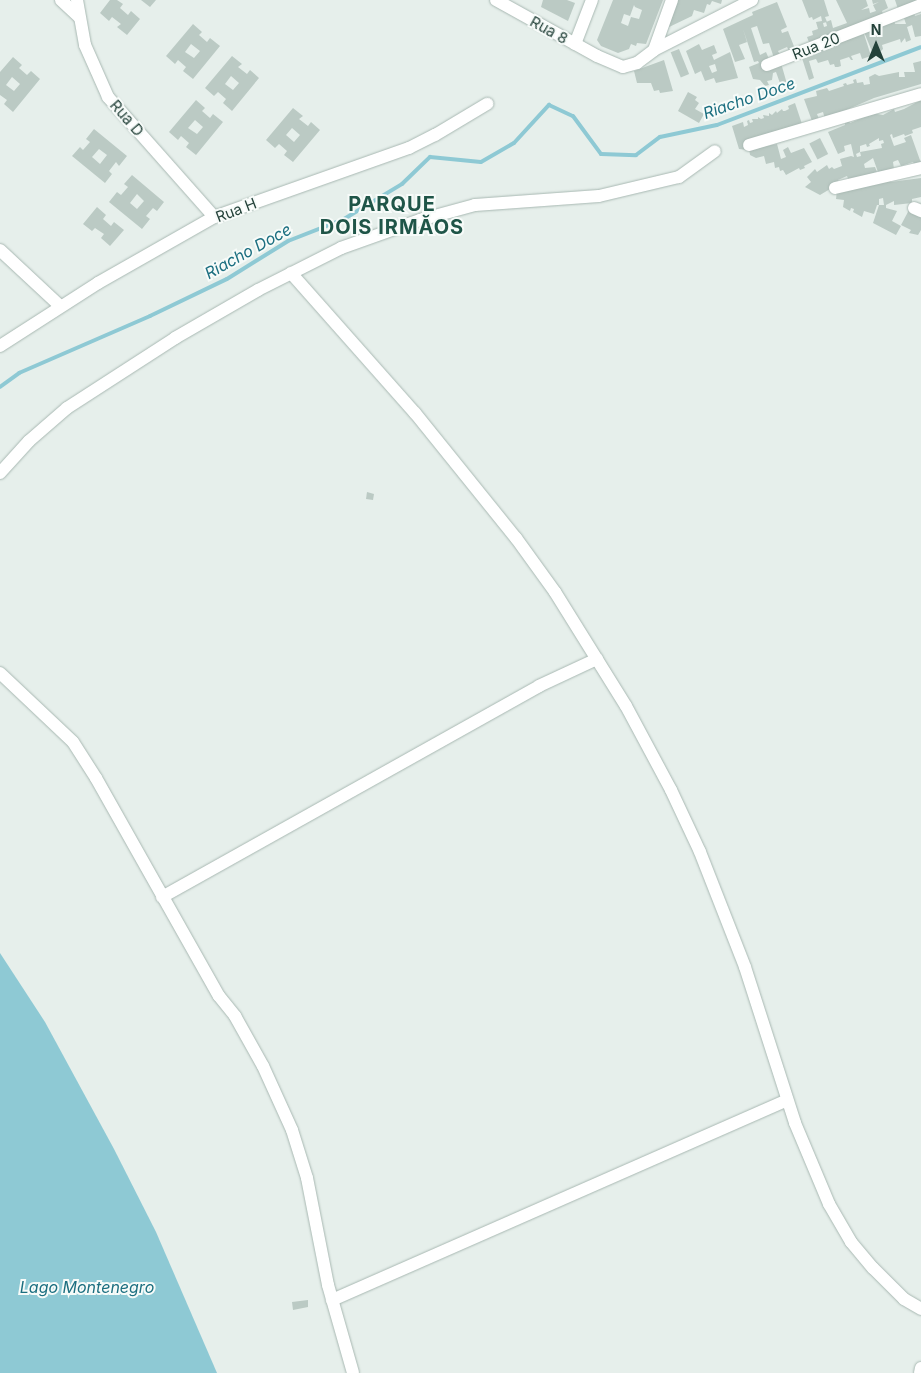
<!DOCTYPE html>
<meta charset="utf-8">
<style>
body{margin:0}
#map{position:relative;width:921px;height:1373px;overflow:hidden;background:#e6efeb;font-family:Inter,sans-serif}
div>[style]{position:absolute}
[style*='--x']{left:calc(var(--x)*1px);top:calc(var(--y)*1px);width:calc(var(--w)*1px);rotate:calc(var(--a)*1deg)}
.water>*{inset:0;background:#8ec9d4}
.stream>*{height:4px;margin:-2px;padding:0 2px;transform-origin:2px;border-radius:2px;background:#8ec9d4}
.building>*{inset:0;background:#bbcac4;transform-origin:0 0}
.roads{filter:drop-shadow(0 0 1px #a8b8b2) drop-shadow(0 0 1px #a8b8b2)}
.minor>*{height:12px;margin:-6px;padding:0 6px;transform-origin:6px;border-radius:6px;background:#fff}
span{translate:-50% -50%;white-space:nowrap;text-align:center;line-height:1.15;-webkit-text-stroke:4px #f7fbf9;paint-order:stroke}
.street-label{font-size:15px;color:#24423a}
.water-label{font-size:16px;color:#1c6f80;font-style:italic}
.district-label{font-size:20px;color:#1f5548;font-weight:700;letter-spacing:1px}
.north{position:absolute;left:851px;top:20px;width:50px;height:50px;-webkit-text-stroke:4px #f7fbf9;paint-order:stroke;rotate:0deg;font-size:14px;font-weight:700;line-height:20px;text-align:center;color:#24423a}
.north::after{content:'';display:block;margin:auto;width:18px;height:22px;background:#24423a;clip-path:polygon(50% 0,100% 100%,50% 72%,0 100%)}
</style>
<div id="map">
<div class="water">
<i style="clip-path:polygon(0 953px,45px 1022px,114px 1149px,156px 1232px,217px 1373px,0 1373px)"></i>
</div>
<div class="stream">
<i style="--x:0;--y:387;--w:24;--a:-36"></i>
<i style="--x:19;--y:373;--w:143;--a:-23.5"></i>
<i style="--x:150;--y:316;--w:85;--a:-25.7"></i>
<i style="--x:227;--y:279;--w:72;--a:-31.9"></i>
<i style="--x:288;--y:241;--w:60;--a:-21.4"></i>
<i style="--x:344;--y:219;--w:68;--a:-31.1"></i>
<i style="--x:402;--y:184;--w:39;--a:-44"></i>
<i style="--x:430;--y:157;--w:51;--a:5.6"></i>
<i style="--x:481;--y:162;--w:38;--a:-30"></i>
<i style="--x:514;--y:143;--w:52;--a:-47.4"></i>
<i style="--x:549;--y:105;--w:26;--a:25"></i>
<i style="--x:573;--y:116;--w:47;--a:53.6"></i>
<i style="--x:601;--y:154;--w:35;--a:2"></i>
<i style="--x:636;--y:155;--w:30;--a:-37"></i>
<i style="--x:660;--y:137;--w:58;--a:-11.9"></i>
<i style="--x:717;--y:125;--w:218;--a:-20.9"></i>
</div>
<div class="building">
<i style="clip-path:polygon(110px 0,117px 0,123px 4px,120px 8px,128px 15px,131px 11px,140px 19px,127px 35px,117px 27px,121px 24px,112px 17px,109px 21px,100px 13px)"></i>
<i style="clip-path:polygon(141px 0,156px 0,150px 7px)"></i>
<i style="clip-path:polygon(543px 0,567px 0,575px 3px,568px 21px,541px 7px)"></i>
<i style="clip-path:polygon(evenodd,613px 0,663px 0,646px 44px,637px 43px,636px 46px,631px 44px,629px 49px,618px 53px,601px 46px,597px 40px,613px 0,634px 5px,635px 7px,642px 10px,639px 19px,631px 17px,628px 26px,621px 23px,624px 14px,630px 16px,634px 5px)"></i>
<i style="clip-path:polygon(673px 0,722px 0,721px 4px,712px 1px,710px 5px,707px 4px,704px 13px,694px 10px,692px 16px,667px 28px)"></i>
<i style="clip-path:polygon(802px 0,824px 0,829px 16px,825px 17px,827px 22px,823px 23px,824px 27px,827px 26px,826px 22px,831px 20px,833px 28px,847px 23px,836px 0,866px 0,868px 6px,861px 10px,869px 8px,870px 13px,876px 11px,873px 5px,879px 2px,873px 4px,872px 0,885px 0,888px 8px,882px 11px,884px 16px,811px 48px,807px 37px,813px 35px,812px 31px,818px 29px,816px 22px,822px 21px,821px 16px,813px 20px,812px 17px,809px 18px)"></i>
<i style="clip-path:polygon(895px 0,920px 0,898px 9px)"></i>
<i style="clip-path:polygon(777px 2px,787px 27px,781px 30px,782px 33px,788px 31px,795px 49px,789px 51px,787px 47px,778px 51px,780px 55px,774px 58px,769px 43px,763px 44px,757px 26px,751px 28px,760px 55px,766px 52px,769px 59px,761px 62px,763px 69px,781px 63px,787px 84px,781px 86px,776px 72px,773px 73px,772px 80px,767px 81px,769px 85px,765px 86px,760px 80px,753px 79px,749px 67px,759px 63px,758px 61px,754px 62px,743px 29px,747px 42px,739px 45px,745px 59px,735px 62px,723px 29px,753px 15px,752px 12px)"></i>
<i style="clip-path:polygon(914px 13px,915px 16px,921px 14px,921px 36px,915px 37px,912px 25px,907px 27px,911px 40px,906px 42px,905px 38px,901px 43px,900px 39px,882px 45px,883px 49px,881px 51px,873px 54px,864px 32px,894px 19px,895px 24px,906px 24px,904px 18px)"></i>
<i style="clip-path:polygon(evenodd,193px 24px,202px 32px,199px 35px,207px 42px,210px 38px,220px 46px,193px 79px,183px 71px,186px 67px,178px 60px,175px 64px,166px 56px,193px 24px,191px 44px,200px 51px,194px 58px,185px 52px,191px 44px)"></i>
<i style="clip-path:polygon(864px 34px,871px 56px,862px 59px,860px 53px,851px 56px,853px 60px,851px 60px,849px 57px,840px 60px,841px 66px,838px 67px,835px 67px,834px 64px,830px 65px,828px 60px,818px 63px,816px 59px,809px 61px,814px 78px,809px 80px,801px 55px)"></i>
<i style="clip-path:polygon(evenodd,699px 44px,702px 50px,714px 45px,717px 53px,712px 55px,714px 60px,730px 52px,738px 78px,716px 83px,714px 78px,705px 81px,701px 71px,695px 74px,686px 51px,699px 44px,715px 64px,717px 71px,712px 73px,709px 66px,715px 64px)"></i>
<i style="left:679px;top:49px;width:27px;height:9px;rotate:68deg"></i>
<i style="clip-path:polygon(evenodd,232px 56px,242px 64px,238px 67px,247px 74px,250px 70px,259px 78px,232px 111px,223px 103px,226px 99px,218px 92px,214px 96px,205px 88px,232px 56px,231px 76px,239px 83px,233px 90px,225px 84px,231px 76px)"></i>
<i style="clip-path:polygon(evenodd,13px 57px,22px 65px,19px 68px,27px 75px,31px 71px,40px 79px,13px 112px,4px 104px,7px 100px,0 95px,0 72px,13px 57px,12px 77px,20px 84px,14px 91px,6px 85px,12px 77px)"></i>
<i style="clip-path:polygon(664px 60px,673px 91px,660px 93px,659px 90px,654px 91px,651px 83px,637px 83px,634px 71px)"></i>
<i style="clip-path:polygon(921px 61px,921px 84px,874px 98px,825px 119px,823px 112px,817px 114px,819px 119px,812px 121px,804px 99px,817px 96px,816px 91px,827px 88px,829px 91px,844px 86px,843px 84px,846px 83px,847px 85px,854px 83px,853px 80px,856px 79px,857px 83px,863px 82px,864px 85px,870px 84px,869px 77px,875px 74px,879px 76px,899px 72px,899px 77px,905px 77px,904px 72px,915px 72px,913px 63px)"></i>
<i style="clip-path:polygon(688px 92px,697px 97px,695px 100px,699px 103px,695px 109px,704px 114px,699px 123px,678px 111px)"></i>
<i style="clip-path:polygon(evenodd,196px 100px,205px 108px,202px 111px,210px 118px,213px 114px,223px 122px,196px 155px,186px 147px,189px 143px,181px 136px,178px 140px,169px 132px,196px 100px,195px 120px,203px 127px,197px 134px,188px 128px,195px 120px)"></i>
<i style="clip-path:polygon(evenodd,921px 100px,921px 127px,912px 130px,913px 133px,905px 136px,904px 134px,893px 138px,892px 134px,890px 135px,894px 146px,906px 142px,904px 138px,911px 135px,921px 163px,915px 165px,913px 162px,901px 166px,898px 160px,895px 161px,893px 162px,894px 169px,878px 172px,873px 158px,864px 164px,865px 168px,875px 167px,877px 172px,849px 181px,847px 176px,838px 180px,840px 183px,820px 195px,805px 187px,811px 182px,807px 177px,815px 169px,817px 172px,827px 165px,829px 169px,832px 167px,834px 169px,842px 166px,840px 159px,851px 156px,854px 157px,851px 144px,844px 146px,845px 151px,838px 154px,828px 132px,845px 125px,845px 123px,849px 121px,850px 123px,876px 112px,877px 114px,883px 115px,894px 109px,895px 112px,904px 109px,921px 100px,879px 138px,879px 141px,883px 140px,884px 143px,881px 144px,882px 148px,860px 152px,861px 156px,857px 157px,856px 154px,860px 152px,860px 146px,866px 144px,867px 147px,870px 146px,869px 144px,879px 138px)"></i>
<i style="clip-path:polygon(795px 103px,802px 124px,747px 150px,739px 149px,732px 126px,743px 122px,744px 127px,748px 125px,747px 121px,749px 120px,750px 123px,753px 122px,752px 119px,758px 119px,758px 117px,761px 119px,764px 118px,763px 115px,769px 116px,769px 113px,772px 115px,776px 111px,777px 113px,782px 109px,783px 111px,785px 111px,789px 109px,788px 106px)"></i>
<i style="clip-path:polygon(evenodd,293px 108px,303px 116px,299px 119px,308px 126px,311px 122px,320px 130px,293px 162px,284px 155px,287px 151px,279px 144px,275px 148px,266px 140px,293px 108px,292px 128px,300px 135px,294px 142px,286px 135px,292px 128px)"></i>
<i style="clip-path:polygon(evenodd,94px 129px,127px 156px,119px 166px,116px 162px,109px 171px,112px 174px,105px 183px,72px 156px,80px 147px,83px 150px,90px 142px,86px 139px,94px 129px,99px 149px,107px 155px,100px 164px,92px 157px,99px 149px)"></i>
<i style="left:820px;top:138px;width:18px;height:12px;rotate:63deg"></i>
<i style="clip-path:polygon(777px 144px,781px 159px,786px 157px,783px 150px,788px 147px,791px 153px,804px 148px,812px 162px,804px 166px,805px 168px,800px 170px,799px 168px,786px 175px,783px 170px,780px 171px,779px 167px,775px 168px,774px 162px,766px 164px,764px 156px,756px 158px,750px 155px,749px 149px)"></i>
<i style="clip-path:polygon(evenodd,132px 175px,164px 202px,157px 211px,153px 208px,146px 216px,150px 219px,142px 229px,109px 202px,117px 192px,121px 195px,128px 187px,124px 184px,132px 175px,137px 194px,144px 201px,137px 209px,130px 203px,137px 194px)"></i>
<i style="clip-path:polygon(921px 178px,921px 197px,912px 199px,912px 203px,894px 205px,894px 201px,886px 205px,886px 208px,897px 211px,892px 221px,901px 226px,896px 235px,873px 223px,879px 205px,884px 205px,883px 198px,879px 199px,879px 205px,877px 205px,874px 214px,864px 211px,862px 217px,853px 212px,854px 209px,851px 208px,850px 211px,843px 207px,844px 200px,836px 199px,837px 190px,891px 180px,891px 182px)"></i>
<i style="clip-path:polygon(97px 207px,106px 215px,103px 219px,111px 226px,114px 222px,124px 230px,110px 246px,101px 238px,104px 234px,95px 228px,92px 231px,83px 224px)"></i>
<i style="clip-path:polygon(909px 210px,921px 218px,921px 230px,918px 235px,909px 233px,911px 230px,901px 225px)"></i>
<i style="clip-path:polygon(367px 492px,374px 494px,373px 500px,366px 499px)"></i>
<i style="clip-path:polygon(308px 1300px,308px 1307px,293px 1310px,292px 1302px)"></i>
</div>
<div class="roads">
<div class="minor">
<i style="--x:61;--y:0;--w:25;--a:43"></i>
<i style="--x:77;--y:0;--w:46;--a:79.9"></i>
<i style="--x:85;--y:45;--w:57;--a:66.1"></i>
<i style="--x:108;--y:97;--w:160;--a:48.5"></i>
<i style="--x:496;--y:0;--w:115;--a:29"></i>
<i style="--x:597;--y:56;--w:28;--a:23"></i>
<i style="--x:623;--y:67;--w:15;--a:-16"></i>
<i style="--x:637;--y:63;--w:21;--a:-37"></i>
<i style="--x:654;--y:50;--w:110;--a:-27"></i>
<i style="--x:575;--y:44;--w:47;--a:-68.9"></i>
<i style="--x:654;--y:50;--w:53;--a:-70.2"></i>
<i style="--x:767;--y:65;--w:165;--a:-21.3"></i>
<i style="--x:749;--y:145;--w:179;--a:-16.5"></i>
<i style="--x:835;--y:188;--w:88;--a:-13.1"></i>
<i style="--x:914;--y:208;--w:8;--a:23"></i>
<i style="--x:0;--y:250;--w:82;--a:43"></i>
<i style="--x:291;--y:273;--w:187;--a:48.5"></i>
<i style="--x:415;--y:413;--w:161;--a:51.1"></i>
<i style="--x:516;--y:538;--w:67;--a:54.2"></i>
<i style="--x:555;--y:592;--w:134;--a:58.1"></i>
<i style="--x:626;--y:706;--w:95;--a:61.8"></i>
<i style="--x:671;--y:790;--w:68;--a:64.9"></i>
<i style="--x:700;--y:852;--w:123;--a:68.6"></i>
<i style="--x:745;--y:967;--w:164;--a:72.2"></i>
<i style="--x:795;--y:1123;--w:88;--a:67.2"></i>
<i style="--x:829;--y:1204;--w:44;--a:59.9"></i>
<i style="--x:851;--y:1242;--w:34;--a:50"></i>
<i style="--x:873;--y:1268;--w:44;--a:45"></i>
<i style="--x:904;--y:1299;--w:20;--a:30"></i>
<i style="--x:0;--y:346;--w:117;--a:-32.7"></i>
<i style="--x:98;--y:283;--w:133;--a:-29.6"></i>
<i style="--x:214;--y:217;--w:207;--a:-19.5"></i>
<i style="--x:409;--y:148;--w:29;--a:-27"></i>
<i style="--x:435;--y:135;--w:61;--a:-30.8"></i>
<i style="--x:0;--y:473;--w:43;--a:-47.8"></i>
<i style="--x:29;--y:441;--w:50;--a:-41"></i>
<i style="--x:67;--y:408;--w:129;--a:-32.9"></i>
<i style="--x:175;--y:338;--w:96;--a:-30"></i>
<i style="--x:258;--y:290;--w:93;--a:-26.8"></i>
<i style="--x:341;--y:248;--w:84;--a:-19.5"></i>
<i style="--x:420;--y:220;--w:57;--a:-15.3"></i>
<i style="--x:475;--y:205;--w:124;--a:-4.2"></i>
<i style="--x:599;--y:196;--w:82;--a:-13.4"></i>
<i style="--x:679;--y:177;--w:44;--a:-35.8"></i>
<i style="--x:0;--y:673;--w:100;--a:43.4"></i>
<i style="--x:73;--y:742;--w:43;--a:57.4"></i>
<i style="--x:96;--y:778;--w:250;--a:60.6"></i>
<i style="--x:219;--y:996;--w:26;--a:51"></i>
<i style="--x:235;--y:1016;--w:57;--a:60.8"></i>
<i style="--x:263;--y:1066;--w:70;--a:65.6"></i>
<i style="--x:292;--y:1130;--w:50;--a:72.6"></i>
<i style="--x:307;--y:1178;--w:109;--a:78.9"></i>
<i style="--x:328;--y:1285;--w:91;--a:74.1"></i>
<i style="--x:162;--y:897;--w:432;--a:-29.2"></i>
<i style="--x:539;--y:686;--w:64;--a:-25"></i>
<i style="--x:332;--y:1300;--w:497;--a:-23.7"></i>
<i style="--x:920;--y:1373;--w:5;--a:-79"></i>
</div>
</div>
<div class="street-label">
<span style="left:549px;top:30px;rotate:29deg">Rua 8</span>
<span style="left:816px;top:46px;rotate:-21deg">Rua 20</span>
<span style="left:127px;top:118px;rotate:49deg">Rua D</span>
<span style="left:236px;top:210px;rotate:-21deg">Rua H</span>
</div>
<div class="water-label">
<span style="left:749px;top:98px;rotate:-19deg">Riacho Doce</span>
<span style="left:248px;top:251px;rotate:-29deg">Riacho Doce</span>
<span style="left:87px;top:1287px">Lago Montenegro</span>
</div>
<div class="district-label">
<span style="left:392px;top:216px">PARQUE<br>DOIS IRMĂOS</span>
</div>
<div class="north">N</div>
</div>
